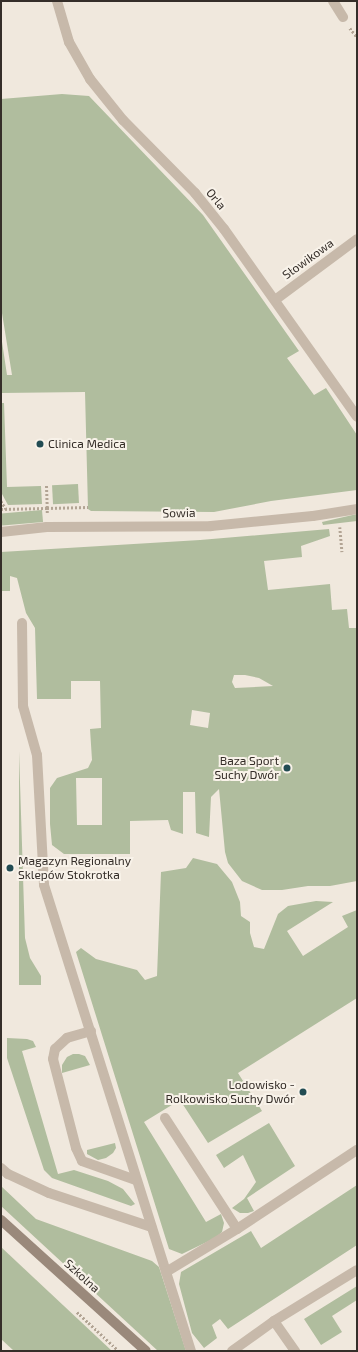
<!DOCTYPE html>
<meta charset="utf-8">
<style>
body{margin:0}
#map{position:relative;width:358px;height:1352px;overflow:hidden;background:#f0e8dd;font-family:"Exo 2",sans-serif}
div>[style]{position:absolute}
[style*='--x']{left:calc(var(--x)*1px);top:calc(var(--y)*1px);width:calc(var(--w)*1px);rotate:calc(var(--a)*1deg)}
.green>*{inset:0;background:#b0bd9e;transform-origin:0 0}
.path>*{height:2.5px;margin-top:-1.25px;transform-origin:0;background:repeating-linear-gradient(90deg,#b2a494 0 2px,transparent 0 4px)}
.lane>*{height:10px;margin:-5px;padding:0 5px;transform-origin:5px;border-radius:5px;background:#c7b9aa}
.street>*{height:10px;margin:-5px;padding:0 5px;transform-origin:5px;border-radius:5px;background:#c7b9aa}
.secondary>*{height:10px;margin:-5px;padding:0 5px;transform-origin:5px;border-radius:5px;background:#9a897b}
.dots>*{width:11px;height:11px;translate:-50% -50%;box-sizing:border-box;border:2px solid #f8f2e9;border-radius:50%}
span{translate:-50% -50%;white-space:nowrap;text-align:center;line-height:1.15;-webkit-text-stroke:4px #f8f2e9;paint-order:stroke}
.street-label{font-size:12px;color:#352e29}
.poi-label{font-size:12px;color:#352e29}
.left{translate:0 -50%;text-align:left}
.right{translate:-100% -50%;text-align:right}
.frame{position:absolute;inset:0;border:2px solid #352e29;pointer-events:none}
</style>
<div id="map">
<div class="green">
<i style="clip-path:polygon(62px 94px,89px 96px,203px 215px,299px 351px,287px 358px,314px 395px,326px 388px,357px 435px,357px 490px,271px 501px,214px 512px,91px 511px,88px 509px,85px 392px,1px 393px,1px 335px,7px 375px,12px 375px,1px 307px,1px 99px)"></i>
<i style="clip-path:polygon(1px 403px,4px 403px,7px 487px,41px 486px,42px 504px,8px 505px,2px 494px)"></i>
<i style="left:78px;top:484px;width:19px;height:26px;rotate:87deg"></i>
<i style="left:42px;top:510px;width:12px;height:41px;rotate:85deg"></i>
<i style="clip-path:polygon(357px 514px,357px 521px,323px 525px,322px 522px)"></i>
<i style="clip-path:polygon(evenodd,329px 529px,330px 536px,301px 546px,302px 557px,264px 561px,268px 590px,330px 584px,332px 610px,347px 609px,349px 628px,357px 628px,357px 881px,330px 886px,308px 886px,282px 890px,262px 890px,242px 881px,228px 863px,225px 852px,219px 789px,211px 797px,209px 837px,196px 833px,195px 792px,183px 792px,183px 834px,171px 830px,168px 820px,130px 821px,130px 854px,64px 854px,52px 845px,50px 824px,50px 788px,57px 778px,88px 768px,92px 760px,90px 729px,101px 728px,100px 681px,71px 681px,71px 699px,37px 699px,35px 628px,26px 613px,17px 578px,10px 576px,10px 591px,1px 591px,1px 552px,200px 540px,329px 529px,234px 675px,245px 675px,259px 678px,273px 686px,235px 688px,232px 682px,234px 675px,329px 529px,192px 710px,210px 713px,208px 728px,190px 725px,192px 710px,329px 529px,76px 778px,102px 778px,102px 825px,77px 825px,76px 778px)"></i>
<i style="clip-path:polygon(19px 751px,25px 938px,30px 958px,41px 976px,41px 985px,19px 985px)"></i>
<i style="clip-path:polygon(193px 858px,217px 864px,232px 882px,240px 902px,241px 916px,250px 922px,250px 933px,254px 947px,264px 949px,278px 914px,288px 906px,316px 901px,333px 902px,287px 931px,303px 956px,348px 927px,342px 916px,357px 910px,357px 998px,238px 1073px,262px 1111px,208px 1143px,180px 1100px,144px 1122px,206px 1222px,221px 1214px,224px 1223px,222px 1232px,215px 1238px,182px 1254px,169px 1249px,76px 952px,81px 948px,96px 959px,137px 970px,145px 980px,157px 976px,161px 872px,186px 868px)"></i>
<i style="clip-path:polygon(7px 1038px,27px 1039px,33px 1041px,36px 1047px,22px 1051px,58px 1174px,74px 1170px,108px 1181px,123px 1189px,135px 1204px,131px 1206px,52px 1178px,44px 1170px,7px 1058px)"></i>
<i style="clip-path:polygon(73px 1054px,79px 1054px,85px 1056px,90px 1065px,62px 1073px,62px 1065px,67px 1057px)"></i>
<i style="clip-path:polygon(269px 1123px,295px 1166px,247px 1198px,254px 1211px,248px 1213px,240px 1213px,232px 1208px,244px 1199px,256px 1182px,243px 1155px,224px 1168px,216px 1155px)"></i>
<i style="clip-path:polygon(115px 1143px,116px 1148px,113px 1153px,106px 1158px,98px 1160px,87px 1154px,87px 1150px)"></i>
<i style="clip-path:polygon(357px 1185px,357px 1245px,228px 1329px,220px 1319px,212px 1325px,217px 1338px,204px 1348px,192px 1333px,179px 1284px,181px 1272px,251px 1231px,261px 1248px)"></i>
<i style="clip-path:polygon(1px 1186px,36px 1219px,152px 1261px,159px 1267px,186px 1351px,158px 1351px,1px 1206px)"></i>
<i style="clip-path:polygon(1px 1247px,112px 1351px,14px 1351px,1px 1339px)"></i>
<i style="clip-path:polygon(357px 1286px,357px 1300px,332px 1316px,342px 1332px,321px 1345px,304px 1319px)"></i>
</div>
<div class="path">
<i style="--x:350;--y:28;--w:11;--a:52"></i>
<i style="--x:1;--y:501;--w:9;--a:58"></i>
<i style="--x:1;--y:509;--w:46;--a:-1.2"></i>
<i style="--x:47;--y:508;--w:23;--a:-92"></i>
<i style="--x:47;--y:513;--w:5;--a:-90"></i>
<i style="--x:47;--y:508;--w:41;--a:-1.4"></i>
<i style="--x:340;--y:527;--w:25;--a:85"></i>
<i style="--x:77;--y:1312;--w:57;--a:42.9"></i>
</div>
<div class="lane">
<i style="--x:22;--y:623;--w:83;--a:89.3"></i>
<i style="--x:23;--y:706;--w:51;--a:74.1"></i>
<i style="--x:37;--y:755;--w:130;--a:86.9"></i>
<i style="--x:44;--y:885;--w:489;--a:72.5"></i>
<i style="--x:91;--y:1031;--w:25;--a:164"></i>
<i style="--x:67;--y:1038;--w:16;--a:137"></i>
<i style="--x:55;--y:1049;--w:10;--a:101"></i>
<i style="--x:53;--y:1059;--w:92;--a:75.5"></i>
<i style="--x:76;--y:1148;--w:14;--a:65"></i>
<i style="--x:82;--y:1161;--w:57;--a:19.4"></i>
<i style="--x:165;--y:1118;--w:132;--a:57"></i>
<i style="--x:1;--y:1168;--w:9;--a:41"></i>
<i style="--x:8;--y:1174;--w:45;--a:24.9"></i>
<i style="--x:49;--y:1193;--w:108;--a:18.4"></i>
<i style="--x:166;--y:1272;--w:83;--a:-31.2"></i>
<i style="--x:237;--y:1229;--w:144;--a:-33.4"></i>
<i style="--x:274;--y:1321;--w:37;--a:55"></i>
<i style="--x:232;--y:1351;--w:52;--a:-35.5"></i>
<i style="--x:274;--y:1321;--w:97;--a:-31.6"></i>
</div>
<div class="street">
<i style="--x:57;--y:1;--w:43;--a:73.7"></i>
<i style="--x:69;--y:42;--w:43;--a:60.4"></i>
<i style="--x:90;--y:79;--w:53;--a:51.2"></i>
<i style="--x:123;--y:120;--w:103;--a:45.4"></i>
<i style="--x:195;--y:193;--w:46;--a:51.1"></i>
<i style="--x:224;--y:229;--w:230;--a:54.7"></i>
<i style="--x:333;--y:1;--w:19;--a:58"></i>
<i style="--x:275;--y:300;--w:102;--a:-36.6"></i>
<i style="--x:1;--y:532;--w:46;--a:-6.2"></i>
<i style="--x:47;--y:527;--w:164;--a:-0.3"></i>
<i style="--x:211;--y:526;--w:102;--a:-5.6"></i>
<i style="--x:313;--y:516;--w:45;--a:-9"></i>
</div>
<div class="secondary">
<i style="--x:1;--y:1220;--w:195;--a:42.1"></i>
</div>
<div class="dots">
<i style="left:40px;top:444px;background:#224c53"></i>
<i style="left:287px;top:768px;background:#224c53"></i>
<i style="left:10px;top:868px;background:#224c53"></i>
<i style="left:303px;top:1092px;background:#224c53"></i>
</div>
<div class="street-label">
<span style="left:216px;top:199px;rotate:51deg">Orla</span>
<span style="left:308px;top:259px;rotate:-36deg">Słowikowa</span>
<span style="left:179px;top:513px;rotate:-1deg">Sowia</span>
<span style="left:82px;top:1276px;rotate:42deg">Szkolna</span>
</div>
<div class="poi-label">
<span class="left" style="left:48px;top:444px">Clinica Medica</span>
<span class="right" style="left:279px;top:768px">Baza Sport<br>Suchy Dwór</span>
<span class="left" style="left:18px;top:868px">Magazyn Regionalny<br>Sklepów Stokrotka</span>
<span class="right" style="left:295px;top:1092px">Lodowisko -<br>Rolkowisko Suchy Dwór</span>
</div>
<div class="frame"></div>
</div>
